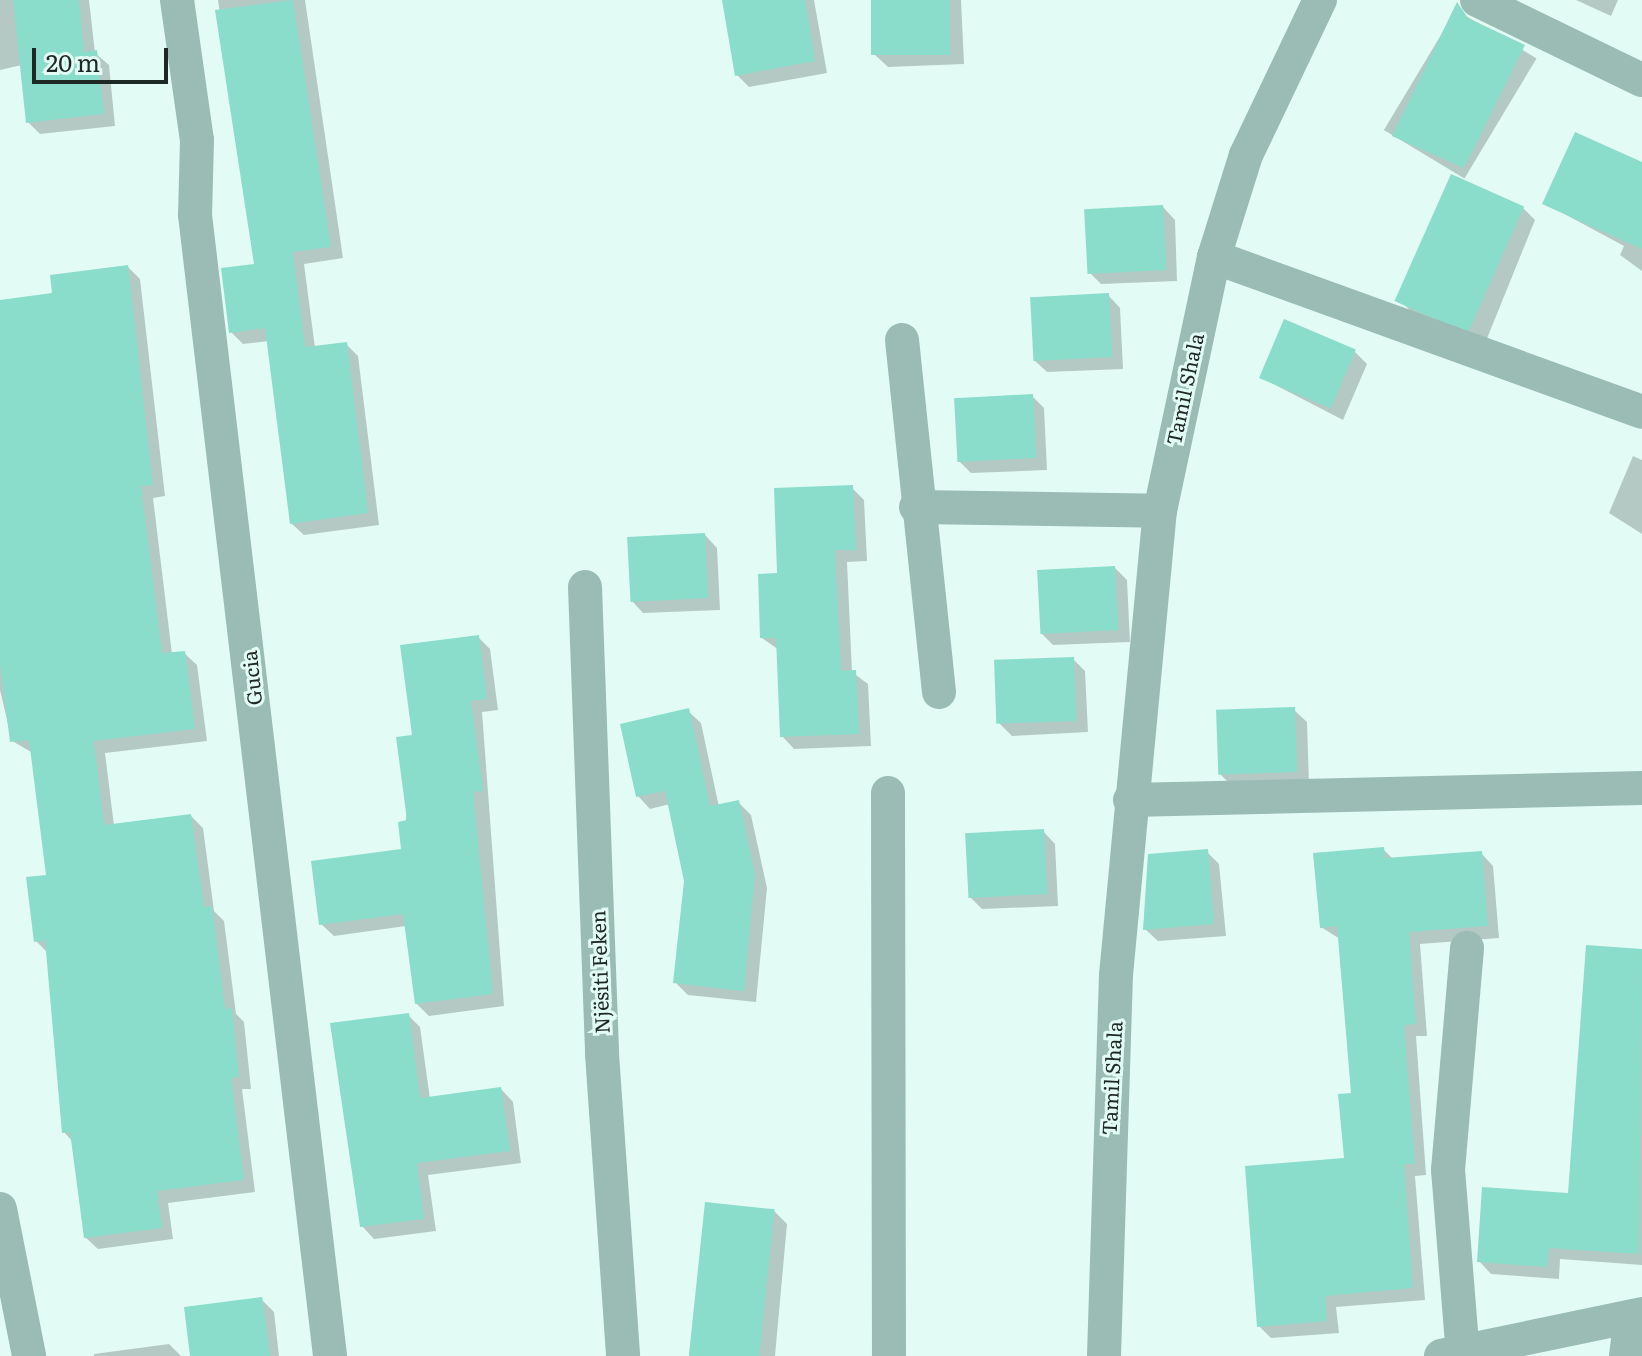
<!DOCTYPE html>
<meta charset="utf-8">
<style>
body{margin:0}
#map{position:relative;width:1642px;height:1356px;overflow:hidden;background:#e2fcf5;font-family:Literata,serif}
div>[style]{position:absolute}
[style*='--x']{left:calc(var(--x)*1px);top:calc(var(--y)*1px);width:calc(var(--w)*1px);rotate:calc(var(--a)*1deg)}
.shadow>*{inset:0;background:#0003;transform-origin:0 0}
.building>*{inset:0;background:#8addca;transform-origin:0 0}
.street>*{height:34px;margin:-17px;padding:0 17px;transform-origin:17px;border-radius:17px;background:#9abcb4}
span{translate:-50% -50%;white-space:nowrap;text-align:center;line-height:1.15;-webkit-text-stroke:6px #e2fcf5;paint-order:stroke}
.street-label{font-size:20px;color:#1e2825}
.scale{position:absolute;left:32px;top:48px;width:136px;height:36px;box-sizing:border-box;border:4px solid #1e2825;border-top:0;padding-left:10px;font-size:24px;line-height:28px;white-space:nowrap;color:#1e2825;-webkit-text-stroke:6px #e2fcf5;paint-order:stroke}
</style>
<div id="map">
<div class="shadow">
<i style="clip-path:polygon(0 0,89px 0,95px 53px,109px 65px,115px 126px,40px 134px,28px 122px,22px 65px,0 70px)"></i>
<i style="clip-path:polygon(218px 0,305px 0,343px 258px,304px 264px,315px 348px,346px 344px,358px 356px,379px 525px,304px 535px,291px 523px,269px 341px,243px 344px,231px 332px,256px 266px)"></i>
<i style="clip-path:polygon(730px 0,814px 0,827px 73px,749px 87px,737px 75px)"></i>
<i style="clip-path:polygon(873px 0,961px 0,964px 64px,888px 67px,875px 55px)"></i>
<i style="clip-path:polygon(1576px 0,1618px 0,1611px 16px)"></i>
<i style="left:1456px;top:10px;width:94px;height:140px;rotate:31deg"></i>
<i style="clip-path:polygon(1642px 169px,1642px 271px,1620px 255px,1624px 246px,1544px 203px)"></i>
<i style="clip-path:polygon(1163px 207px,1175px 220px,1177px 281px,1101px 284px,1089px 272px)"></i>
<i style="clip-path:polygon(1523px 208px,1535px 220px,1486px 341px,1414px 315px,1402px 302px)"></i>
<i style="clip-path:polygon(128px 267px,140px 279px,165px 496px,153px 498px,172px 654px,184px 653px,197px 665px,207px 741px,105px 753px,114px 826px,191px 816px,203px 828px,214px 911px,224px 921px,236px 1014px,244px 1022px,251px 1089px,242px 1089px,255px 1192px,168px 1203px,173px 1239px,98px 1249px,85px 1237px,73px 1142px,64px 1132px,48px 953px,36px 941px,48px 876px,33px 753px,12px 741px,0 690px,0 302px,55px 295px)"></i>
<i style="clip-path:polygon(1108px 295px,1120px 308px,1123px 369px,1047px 372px,1034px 360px)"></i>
<i style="clip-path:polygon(1355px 352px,1367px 364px,1343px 420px,1260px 377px)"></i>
<i style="clip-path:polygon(1032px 396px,1044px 408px,1047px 470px,971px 473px,959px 461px)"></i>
<i style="clip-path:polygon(1633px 456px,1642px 460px,1642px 534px,1609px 513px)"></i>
<i style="clip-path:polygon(852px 488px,864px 500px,867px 561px,847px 562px,852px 672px,868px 684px,871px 746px,794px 749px,782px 736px,779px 650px,762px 638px,779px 575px)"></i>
<i style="clip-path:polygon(705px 535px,717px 548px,720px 610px,643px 613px,631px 600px)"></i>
<i style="clip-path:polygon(1115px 568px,1127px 580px,1130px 642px,1053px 645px,1041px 633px)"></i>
<i style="clip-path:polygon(478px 637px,490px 649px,498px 710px,482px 712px,504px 1006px,429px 1016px,416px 1003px,406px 926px,334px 936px,321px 924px,403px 851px,414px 737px)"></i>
<i style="clip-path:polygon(1073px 659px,1085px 671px,1088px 732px,1012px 736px,999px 723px)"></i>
<i style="clip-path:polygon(1294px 710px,1307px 722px,1309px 784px,1233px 787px,1221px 775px)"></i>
<i style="clip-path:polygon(688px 711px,701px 723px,719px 807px,738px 802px,751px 815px,767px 888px,756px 1002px,688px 995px,676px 983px,686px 881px,670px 804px,650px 809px,638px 796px)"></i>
<i style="clip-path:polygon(1043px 831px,1055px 844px,1058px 906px,982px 909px,969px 896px)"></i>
<i style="clip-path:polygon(1383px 849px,1394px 860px,1481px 853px,1493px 866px,1499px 938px,1420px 944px,1427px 1036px,1416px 1036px,1426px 1175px,1415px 1176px,1425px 1300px,1336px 1307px,1339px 1333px,1271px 1338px,1259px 1326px,1346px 1160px,1353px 1094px,1340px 939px,1321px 927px)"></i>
<i style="clip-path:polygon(1207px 852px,1219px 864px,1226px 936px,1158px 941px,1145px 929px)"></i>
<i style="clip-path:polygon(1588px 947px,1642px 951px,1642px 1265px,1560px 1259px,1559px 1279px,1491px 1274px,1479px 1261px,1570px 1195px)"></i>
<i style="clip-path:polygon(408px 1015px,420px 1027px,430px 1099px,501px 1089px,513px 1102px,521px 1163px,428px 1175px,436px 1231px,374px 1239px,362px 1226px)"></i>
<i style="clip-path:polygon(774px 1211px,787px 1224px,775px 1356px,693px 1356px)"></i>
<i style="clip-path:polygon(261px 1299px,274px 1312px,279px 1356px,192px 1356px)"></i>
<i style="clip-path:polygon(169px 1344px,181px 1356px,94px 1356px,94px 1354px)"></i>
</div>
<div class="building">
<i style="clip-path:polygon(13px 0,79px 0,84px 52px,97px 50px,104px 114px,26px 123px)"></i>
<i style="clip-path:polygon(293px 0,331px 247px,293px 252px,305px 347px,347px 342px,368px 513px,290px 524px,265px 328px,229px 333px,221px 268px,254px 264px,215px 10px)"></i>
<i style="clip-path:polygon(722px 0,805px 0,815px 61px,735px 76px)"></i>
<i style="left:871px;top:0;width:79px;height:55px"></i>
<i style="clip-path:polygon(1457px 2px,1468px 18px,1525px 45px,1464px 168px,1392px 136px)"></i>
<i style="clip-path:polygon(1575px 132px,1642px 162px,1642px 249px,1542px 204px)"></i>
<i style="left:1451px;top:174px;width:80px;height:139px;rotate:24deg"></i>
<i style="left:1163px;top:205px;width:65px;height:79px;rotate:87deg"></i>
<i style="clip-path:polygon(128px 265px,153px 485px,141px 486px,162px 653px,185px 651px,195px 729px,94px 741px,104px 825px,191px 814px,204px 907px,212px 906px,225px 1009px,232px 1008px,239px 1077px,231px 1078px,244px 1180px,157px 1191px,162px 1228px,84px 1238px,70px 1132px,62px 1133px,45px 940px,34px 942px,26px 877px,46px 875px,29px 740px,10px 742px,0 663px,0 300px,52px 293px,50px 275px)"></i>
<i style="left:1109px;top:293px;width:64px;height:79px;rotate:87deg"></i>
<i style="left:1284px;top:319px;width:78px;height:64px;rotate:23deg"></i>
<i style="left:1033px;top:394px;width:64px;height:79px;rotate:87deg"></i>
<i style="clip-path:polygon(853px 485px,856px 550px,835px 550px,841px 671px,856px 670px,859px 734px,780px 737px,776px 638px,760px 638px,758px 574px,777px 573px,774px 488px)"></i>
<i style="left:705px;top:533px;width:65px;height:78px;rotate:87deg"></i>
<i style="left:1115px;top:566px;width:64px;height:78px;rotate:87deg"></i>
<i style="clip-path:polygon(479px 635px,487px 699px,471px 701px,483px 791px,473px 792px,493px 994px,415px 1004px,403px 914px,319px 925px,311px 861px,401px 849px,398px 822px,407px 820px,396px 737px,412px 735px,400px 645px)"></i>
<i style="left:1074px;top:657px;width:64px;height:80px;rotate:88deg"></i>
<i style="left:1295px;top:707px;width:65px;height:79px;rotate:88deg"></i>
<i style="clip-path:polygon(689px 708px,710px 806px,739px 800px,755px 875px,744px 991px,673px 983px,684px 881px,665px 791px,636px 797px,620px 724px)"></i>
<i style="left:1044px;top:829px;width:65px;height:79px;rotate:87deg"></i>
<i style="clip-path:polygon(1384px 847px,1385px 858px,1482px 851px,1488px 926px,1409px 932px,1416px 1024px,1404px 1025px,1415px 1164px,1404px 1164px,1413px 1288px,1325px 1296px,1327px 1321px,1257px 1327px,1245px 1166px,1344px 1158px,1338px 1094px,1351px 1093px,1337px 926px,1320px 928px,1313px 853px)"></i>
<i style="clip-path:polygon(1208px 849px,1214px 924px,1143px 930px,1148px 854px)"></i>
<i style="clip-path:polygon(1586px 945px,1642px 949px,1639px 1254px,1549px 1248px,1547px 1267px,1477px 1262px,1482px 1187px,1568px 1193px)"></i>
<i style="clip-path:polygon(409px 1013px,420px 1098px,501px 1087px,510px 1151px,417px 1163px,424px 1219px,360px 1227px,330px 1023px)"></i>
<i style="left:705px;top:1202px;width:70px;height:155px;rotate:6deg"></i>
<i style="clip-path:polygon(262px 1297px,270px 1356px,190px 1356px,184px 1307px)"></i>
</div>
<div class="street">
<i style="--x:177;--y:0;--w:141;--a:81.9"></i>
<i style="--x:197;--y:140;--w:75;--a:91.5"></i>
<i style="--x:195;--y:215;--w:1149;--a:83.25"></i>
<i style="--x:1477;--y:0;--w:183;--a:25.9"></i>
<i style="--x:1214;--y:257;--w:455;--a:19.9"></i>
<i style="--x:902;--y:340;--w:354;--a:84"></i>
<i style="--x:916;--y:507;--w:244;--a:0.9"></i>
<i style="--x:585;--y:587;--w:467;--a:87.9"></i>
<i style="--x:602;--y:1054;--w:303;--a:86"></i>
<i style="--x:888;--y:793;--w:563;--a:89.9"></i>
<i style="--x:1130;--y:800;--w:512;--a:-1.34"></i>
<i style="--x:0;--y:1209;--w:150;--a:78.8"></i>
<i style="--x:1104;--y:1356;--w:381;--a:-88.2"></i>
<i style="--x:1116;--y:975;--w:466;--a:-84.6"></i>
<i style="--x:1160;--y:511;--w:260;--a:-78"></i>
<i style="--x:1214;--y:257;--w:107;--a:-72.6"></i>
<i style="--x:1246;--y:155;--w:172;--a:-64.5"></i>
<i style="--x:1441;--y:1356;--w:205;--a:-11.8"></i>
<i style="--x:1463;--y:1356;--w:187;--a:-94.6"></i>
<i style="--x:1448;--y:1170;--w:223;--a:-85.1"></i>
<i style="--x:1626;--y:1356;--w:39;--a:-83"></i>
</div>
<div class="street-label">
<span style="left:1184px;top:389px;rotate:-78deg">Tamil Shala</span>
<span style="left:251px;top:678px;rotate:-96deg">Gucia</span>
<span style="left:599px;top:972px;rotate:-92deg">Njësiti Feken</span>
<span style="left:1111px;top:1078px;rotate:-87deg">Tamil Shala</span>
</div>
<div class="scale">20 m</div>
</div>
